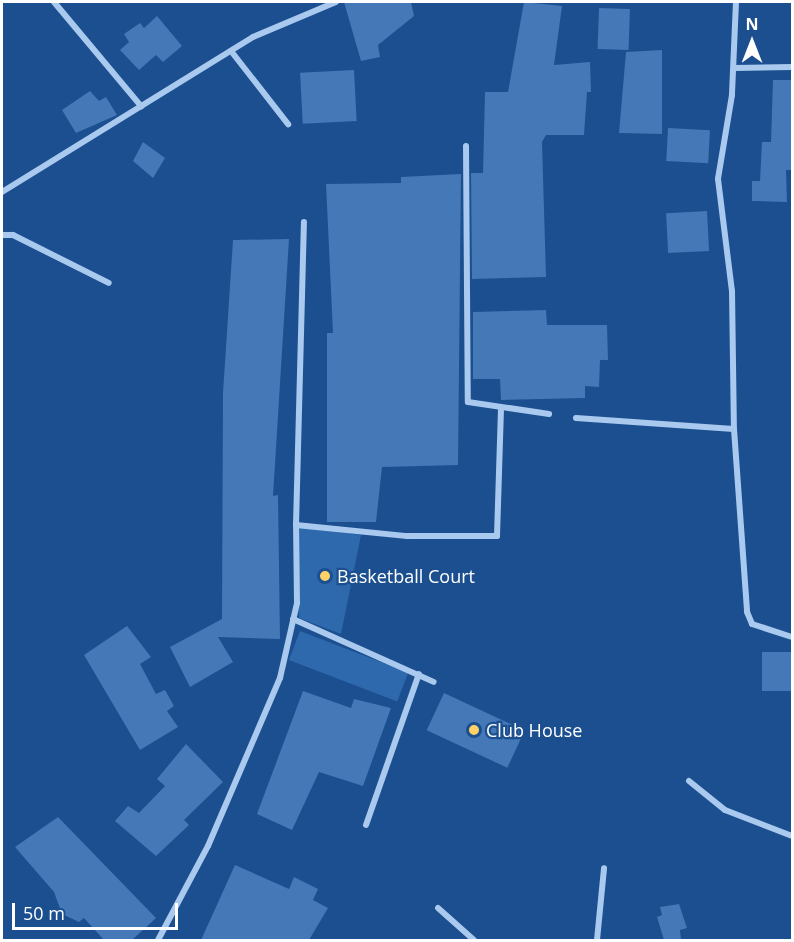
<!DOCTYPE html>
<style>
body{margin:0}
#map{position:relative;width:794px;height:942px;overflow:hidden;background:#1b4f8f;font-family:"Open Sans",sans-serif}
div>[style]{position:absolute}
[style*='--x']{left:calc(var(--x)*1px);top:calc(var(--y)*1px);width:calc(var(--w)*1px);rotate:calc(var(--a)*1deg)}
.green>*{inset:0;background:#2e69ad;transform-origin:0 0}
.building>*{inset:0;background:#4478b7;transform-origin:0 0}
.street>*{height:6px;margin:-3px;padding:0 3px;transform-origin:3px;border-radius:3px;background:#a9c9ee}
.dots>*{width:16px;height:16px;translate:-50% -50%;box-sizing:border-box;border:3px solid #1b4f8f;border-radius:50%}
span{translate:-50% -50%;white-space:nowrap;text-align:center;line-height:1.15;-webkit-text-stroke:4.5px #1b4f8f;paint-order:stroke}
.poi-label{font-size:18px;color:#fff}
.left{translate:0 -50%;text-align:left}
.frame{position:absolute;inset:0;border:3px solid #fff;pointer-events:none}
.north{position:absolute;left:722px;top:12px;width:60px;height:60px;-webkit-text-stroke:4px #1b4f8f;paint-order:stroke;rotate:0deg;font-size:16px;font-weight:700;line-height:24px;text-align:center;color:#fff}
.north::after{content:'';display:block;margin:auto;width:21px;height:27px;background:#fff;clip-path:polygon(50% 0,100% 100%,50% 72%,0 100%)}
.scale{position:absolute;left:12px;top:903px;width:166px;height:27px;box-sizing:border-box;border:3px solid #fff;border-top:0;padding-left:8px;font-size:18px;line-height:21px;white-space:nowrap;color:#fff;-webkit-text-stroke:4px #1b4f8f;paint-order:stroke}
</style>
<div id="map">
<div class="green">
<i style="clip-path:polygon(296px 525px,361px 535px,341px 634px,299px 618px)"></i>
<i style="left:300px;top:631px;width:116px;height:31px;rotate:21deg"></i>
</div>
<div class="building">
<i style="clip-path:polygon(344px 2px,411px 2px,414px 16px,378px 45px,380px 57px,361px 61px)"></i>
<i style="clip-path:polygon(524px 2px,562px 6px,554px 65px,590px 62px,591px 92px,587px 92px,584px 135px,546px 135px,542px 142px,546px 277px,472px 279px,471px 173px,483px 173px,485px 92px,508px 92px)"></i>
<i style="left:599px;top:8px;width:31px;height:41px;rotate:2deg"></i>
<i style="clip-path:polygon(157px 16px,182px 46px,163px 62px,156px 55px,139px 70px,120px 50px,129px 42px,124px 34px,140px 23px,144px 28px)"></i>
<i style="clip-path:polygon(662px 50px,662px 134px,619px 133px,626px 52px)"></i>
<i style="left:354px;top:70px;width:51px;height:54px;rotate:87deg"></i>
<i style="clip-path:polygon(773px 80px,792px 80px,792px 170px,786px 170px,787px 202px,752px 201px,752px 181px,760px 181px,762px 142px,771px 142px)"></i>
<i style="clip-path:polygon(90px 91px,99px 101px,106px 97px,117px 115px,76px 133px,62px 110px)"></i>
<i style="left:668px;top:128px;width:42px;height:33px;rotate:3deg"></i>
<i style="clip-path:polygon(143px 142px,165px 158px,153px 178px,133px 161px)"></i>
<i style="clip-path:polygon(461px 174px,458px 465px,382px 467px,376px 522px,327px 522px,327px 333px,333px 333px,326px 184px,401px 183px,401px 177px)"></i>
<i style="left:707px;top:211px;width:40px;height:41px;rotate:87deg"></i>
<i style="clip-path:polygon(289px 239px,273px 496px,278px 495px,280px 639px,218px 637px,233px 662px,190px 687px,170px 647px,222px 619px,223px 393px,233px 240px)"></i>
<i style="clip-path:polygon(546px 310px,547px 325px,607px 325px,608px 360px,600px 360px,599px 387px,585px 386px,585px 398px,501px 400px,500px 379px,473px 379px,473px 312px)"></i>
<i style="clip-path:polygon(127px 626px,151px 657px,140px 664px,156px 694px,165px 690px,174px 706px,167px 711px,178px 727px,140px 750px,84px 655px)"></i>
<i style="left:792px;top:652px;width:39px;height:30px;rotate:90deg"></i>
<i style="clip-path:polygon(303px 691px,351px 708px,354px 699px,391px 708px,363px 786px,319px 772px,292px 830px,257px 814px)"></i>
<i style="left:444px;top:693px;width:89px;height:41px;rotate:25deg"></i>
<i style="clip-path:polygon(186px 744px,223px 782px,184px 820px,189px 825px,156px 856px,115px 821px,128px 806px,139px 813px,165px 786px,157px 779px)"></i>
<i style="clip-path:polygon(58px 817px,156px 918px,132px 940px,104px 940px,84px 918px,79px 922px,62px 914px,54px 892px,15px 847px)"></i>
<i style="clip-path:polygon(235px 865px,289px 889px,294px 877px,318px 889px,313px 900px,328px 908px,309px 940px,201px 940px)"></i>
<i style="clip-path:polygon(679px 904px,687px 928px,680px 930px,681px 940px,664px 940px,657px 917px,662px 915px,660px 907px)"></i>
</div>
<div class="street">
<i style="--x:54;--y:2;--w:136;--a:50.1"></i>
<i style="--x:736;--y:2;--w:93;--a:92.5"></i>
<i style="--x:732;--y:95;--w:85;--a:99.5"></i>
<i style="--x:718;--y:179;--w:113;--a:82.9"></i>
<i style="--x:732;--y:291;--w:138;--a:89.2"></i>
<i style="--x:734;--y:429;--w:183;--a:85.9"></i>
<i style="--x:747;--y:612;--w:13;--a:67"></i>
<i style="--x:752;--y:624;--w:42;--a:18"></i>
<i style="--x:231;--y:51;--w:93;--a:52"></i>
<i style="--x:734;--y:68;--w:58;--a:-1"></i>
<i style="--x:466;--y:146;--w:256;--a:89.6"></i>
<i style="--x:468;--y:402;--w:82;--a:8.4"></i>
<i style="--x:2;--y:192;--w:295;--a:-31.7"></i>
<i style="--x:253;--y:37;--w:90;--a:-22.9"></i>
<i style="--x:2;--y:235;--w:11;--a:0"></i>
<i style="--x:13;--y:235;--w:107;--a:26.6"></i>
<i style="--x:576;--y:418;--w:158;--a:4"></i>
<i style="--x:296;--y:525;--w:303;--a:-88.5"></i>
<i style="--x:293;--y:619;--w:154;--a:24.1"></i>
<i style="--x:689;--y:781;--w:46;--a:38.9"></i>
<i style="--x:725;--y:810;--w:72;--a:21.2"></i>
<i style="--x:366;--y:825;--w:160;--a:-70.7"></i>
<i style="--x:438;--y:908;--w:48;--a:41.6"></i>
<i style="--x:158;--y:940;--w:106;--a:-62"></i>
<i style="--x:208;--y:846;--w:183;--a:-66.8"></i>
<i style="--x:280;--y:678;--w:77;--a:-77.2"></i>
<i style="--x:297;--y:603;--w:78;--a:-90.7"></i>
<i style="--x:296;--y:525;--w:112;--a:5.7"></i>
<i style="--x:407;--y:536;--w:90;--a:0"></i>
<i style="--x:497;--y:536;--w:128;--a:-88.2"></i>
<i style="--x:597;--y:940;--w:72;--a:-84.4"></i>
</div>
<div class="dots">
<i style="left:325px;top:576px;background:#ffd166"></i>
<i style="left:474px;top:730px;background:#ffd166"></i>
</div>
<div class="poi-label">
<span class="left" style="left:337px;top:576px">Basketball Court</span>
<span class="left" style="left:486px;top:730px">Club House</span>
</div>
<div class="frame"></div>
<div class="north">N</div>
<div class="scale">50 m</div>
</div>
